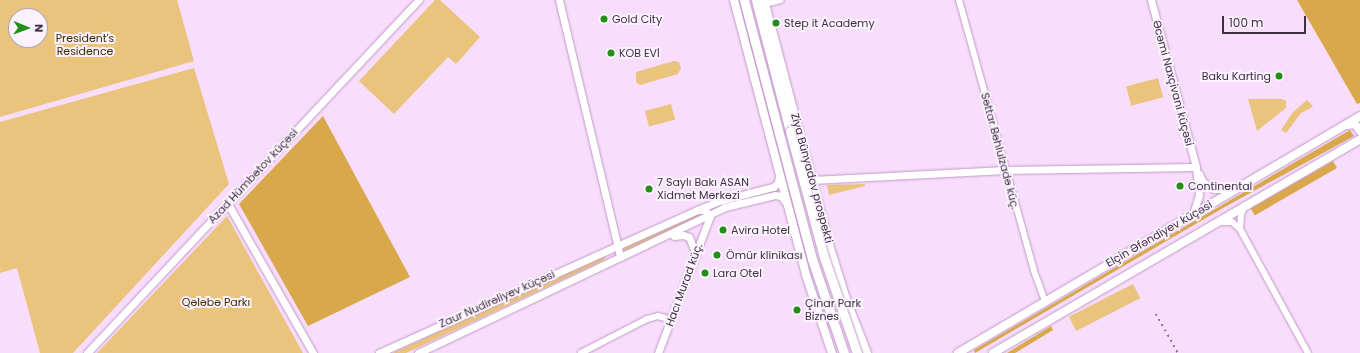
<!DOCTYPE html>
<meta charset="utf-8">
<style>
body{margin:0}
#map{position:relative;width:1360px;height:353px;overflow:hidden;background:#f8ddfc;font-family:Poppins,sans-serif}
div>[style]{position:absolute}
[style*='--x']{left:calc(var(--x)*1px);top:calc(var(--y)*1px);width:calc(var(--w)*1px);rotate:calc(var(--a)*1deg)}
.green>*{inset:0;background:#eac37c;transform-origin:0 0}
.forest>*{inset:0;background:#d8a84b;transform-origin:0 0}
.roads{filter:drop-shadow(0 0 1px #c198c8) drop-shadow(0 0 1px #c198c8)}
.minor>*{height:6px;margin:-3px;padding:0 3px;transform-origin:3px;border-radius:3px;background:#fff}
.tertiary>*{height:7px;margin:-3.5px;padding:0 3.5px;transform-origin:3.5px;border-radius:3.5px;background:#fff}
.secondary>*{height:8px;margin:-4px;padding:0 4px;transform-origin:4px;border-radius:4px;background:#fff}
.primary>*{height:9px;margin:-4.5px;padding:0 4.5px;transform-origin:4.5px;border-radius:4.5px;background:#fff}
.rail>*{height:1.5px;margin-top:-0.75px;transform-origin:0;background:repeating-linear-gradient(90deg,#8c778f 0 2px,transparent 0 6px)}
.bridges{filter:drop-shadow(0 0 1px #c198c8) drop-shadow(0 0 1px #c198c8)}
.primary-bridge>*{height:9px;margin:-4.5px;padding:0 4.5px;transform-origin:4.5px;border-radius:4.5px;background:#fff}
.dots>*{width:11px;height:11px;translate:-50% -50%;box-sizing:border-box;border:2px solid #faf2fc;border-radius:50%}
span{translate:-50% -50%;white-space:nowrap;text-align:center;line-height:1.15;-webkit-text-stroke:4px #faf2fc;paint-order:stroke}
.poi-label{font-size:11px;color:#402f43}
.left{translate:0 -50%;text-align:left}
.right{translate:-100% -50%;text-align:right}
.park-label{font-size:11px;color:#3e2b02}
.street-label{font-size:11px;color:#402f43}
.north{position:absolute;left:8px;top:8px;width:40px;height:40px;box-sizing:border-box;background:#faf2fc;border:1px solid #b0a4b2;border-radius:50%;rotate:91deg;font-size:11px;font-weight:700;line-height:16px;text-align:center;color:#402f43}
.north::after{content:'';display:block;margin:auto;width:14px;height:18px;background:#238f15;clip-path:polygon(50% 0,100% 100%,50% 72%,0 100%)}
.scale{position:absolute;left:1222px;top:16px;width:84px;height:18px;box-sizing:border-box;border:2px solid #402f43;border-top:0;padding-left:5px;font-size:12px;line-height:14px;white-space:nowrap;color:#402f43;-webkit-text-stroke:3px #faf2fc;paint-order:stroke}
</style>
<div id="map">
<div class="green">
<i style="clip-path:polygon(evenodd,0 0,177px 0,194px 61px,0 117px,0 0,16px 16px,40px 16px,40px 40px,16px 40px,16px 16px)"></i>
<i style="clip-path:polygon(435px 0,440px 0,480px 37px,456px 64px,448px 57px,394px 114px,359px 81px)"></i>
<i style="clip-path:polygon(674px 61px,679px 62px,681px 68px,678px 74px,640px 85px,636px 82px,636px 72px)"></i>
<i style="clip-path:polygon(194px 68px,229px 184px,73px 353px,40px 353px,17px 268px,0 273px,0 122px)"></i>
<i style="left:1158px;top:78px;width:20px;height:33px;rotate:75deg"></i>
<i style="clip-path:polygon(1248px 99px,1282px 99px,1286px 101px,1286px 108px,1257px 131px)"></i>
<i style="clip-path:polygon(1307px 100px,1313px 107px,1301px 113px,1286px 133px,1281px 130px,1293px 112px)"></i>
<i style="left:671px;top:104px;width:16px;height:27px;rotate:75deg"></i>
<i style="clip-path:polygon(865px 184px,865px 186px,829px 195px,827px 185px)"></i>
<i style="clip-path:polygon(695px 214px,702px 217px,629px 250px,623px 250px,626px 245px)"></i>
<i style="clip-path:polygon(227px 216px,303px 353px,97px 353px)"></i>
<i style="clip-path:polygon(601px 256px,606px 257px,603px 261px,406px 353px,393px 353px)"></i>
<i style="left:1133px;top:284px;width:16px;height:72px;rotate:63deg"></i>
</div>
<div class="forest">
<i style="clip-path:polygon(1297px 0,1360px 0,1360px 103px,1357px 104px)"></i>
<i style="clip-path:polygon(323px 116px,410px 277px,308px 326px,239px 204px)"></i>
<i style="clip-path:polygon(1350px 130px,1354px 136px,1223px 208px,975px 353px,974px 350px)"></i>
<i style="left:1333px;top:161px;width:8px;height:95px;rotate:60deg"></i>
<i style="clip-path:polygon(1051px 326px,1053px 330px,1015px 353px,1007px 353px)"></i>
</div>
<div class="roads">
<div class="minor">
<i style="--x:959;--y:0;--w:281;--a:74.5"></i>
<i style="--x:1034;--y:271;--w:32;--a:70"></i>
<i style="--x:765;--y:4;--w:16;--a:-14"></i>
<i style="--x:1220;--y:222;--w:12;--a:0"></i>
<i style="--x:1232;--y:222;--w:11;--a:41"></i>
<i style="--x:1240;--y:229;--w:141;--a:61.3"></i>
<i style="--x:1240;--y:229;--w:14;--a:-86"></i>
<i style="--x:1241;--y:215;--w:11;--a:-68"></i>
<i style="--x:581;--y:353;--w:74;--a:-27.3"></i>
<i style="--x:647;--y:319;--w:11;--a:-15"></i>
<i style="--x:658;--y:316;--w:15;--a:16"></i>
</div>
<div class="tertiary">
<i style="--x:559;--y:0;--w:264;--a:76.6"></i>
<i style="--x:1151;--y:0;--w:173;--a:74.9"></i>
<i style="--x:1196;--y:167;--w:28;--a:84"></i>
<i style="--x:1199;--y:195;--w:20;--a:108"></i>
<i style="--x:1199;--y:174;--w:9;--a:63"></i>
<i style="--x:1203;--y:182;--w:13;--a:32"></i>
<i style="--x:1214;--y:189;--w:20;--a:0"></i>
<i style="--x:812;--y:180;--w:193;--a:-3"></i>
<i style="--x:1005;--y:170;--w:191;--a:-0.9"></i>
<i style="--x:228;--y:204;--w:172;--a:60.3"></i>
<i style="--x:674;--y:236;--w:9;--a:-6"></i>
<i style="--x:683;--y:235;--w:6;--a:18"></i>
<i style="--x:689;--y:237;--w:18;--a:68"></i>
<i style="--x:87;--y:353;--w:485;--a:-46.8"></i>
<i style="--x:379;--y:353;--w:349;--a:-24.2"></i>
<i style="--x:697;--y:210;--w:24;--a:-22"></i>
<i style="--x:719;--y:201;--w:56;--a:-14.5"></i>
<i style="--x:773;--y:187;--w:6;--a:-39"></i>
<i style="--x:778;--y:183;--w:8;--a:-83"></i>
<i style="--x:418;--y:353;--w:340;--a:-25.4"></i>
<i style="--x:725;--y:207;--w:51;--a:-13.5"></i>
<i style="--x:775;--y:195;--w:6;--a:9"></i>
<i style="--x:781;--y:196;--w:9;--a:54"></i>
<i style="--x:658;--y:353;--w:147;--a:-69.2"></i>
<i style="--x:710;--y:216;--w:8;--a:-130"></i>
<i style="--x:705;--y:210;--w:7;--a:180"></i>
</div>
<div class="secondary">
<i style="--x:734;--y:0;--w:284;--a:75.3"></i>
<i style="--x:806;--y:275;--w:82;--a:71.6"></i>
<i style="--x:764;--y:0;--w:260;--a:75.1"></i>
<i style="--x:831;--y:251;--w:53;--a:72.6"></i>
<i style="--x:847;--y:302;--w:55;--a:68.6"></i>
<i style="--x:1347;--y:125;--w:8;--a:-7"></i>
<i style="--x:1355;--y:124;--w:9;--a:54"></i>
<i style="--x:958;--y:353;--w:467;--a:-30.5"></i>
<i style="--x:993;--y:353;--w:425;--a:-30.2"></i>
</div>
<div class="primary">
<i style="--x:744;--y:0;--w:268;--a:75.3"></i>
<i style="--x:812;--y:259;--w:99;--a:71.2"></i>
<i style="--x:756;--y:0;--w:135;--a:75.5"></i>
</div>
</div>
<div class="rail">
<i style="--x:1156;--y:314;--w:45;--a:60.6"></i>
</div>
<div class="bridges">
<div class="primary-bridge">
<i style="--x:790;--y:131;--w:131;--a:74.9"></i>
<i style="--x:824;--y:257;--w:102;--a:71"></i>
</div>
</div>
<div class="dots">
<i style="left:604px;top:19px;background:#238f15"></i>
<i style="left:776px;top:23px;background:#238f15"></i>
<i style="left:611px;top:53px;background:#238f15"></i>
<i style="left:1279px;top:76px;background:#238f15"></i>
<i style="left:1180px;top:186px;background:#238f15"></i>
<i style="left:649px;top:189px;background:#238f15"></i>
<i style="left:723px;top:230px;background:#238f15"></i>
<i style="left:717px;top:255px;background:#238f15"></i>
<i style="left:705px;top:273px;background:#238f15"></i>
<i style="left:797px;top:310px;background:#238f15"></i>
</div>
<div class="poi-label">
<span class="left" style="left:612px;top:19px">Gold City</span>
<span class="left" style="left:784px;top:23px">Step it Academy</span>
<span class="left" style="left:619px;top:53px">KOB EVİ</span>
<span class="right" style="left:1271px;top:76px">Baku Karting</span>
<span class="left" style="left:657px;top:189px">7 Saylı Bakı ASAN<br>Xidmət Mərkəzi</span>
<span class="left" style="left:1188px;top:186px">Continental</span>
<span class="left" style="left:731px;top:230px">Avira Hotel</span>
<span class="left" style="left:726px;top:255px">Ömür klinikası</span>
<span class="left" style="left:713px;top:273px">Lara Otel</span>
<span class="left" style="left:805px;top:310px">Çinar Park<br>Biznes</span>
</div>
<div class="park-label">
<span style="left:85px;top:45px">President's<br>Residence</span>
<span style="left:216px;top:302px">Qələbə Parkı</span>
</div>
<div class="street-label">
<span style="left:1173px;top:83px;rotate:75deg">Əcəmi Naxçivani küçəsi</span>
<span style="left:1000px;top:151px;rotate:75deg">Səttar Bəhlulzadə küç.</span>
<span style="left:253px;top:176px;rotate:-47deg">Azad Hümbətov küçəsi</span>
<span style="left:812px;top:178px;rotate:75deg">Ziya Bünyadov prospekti</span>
<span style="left:1159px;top:234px;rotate:-30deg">Elçin Əfəndiyev küçəsi</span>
<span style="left:684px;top:285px;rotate:-70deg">Hacı Murad küç.</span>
<span style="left:497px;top:299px;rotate:-24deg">Zaur Nudirəliyev küçəsi</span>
</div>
<div class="north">N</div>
<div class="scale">100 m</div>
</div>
